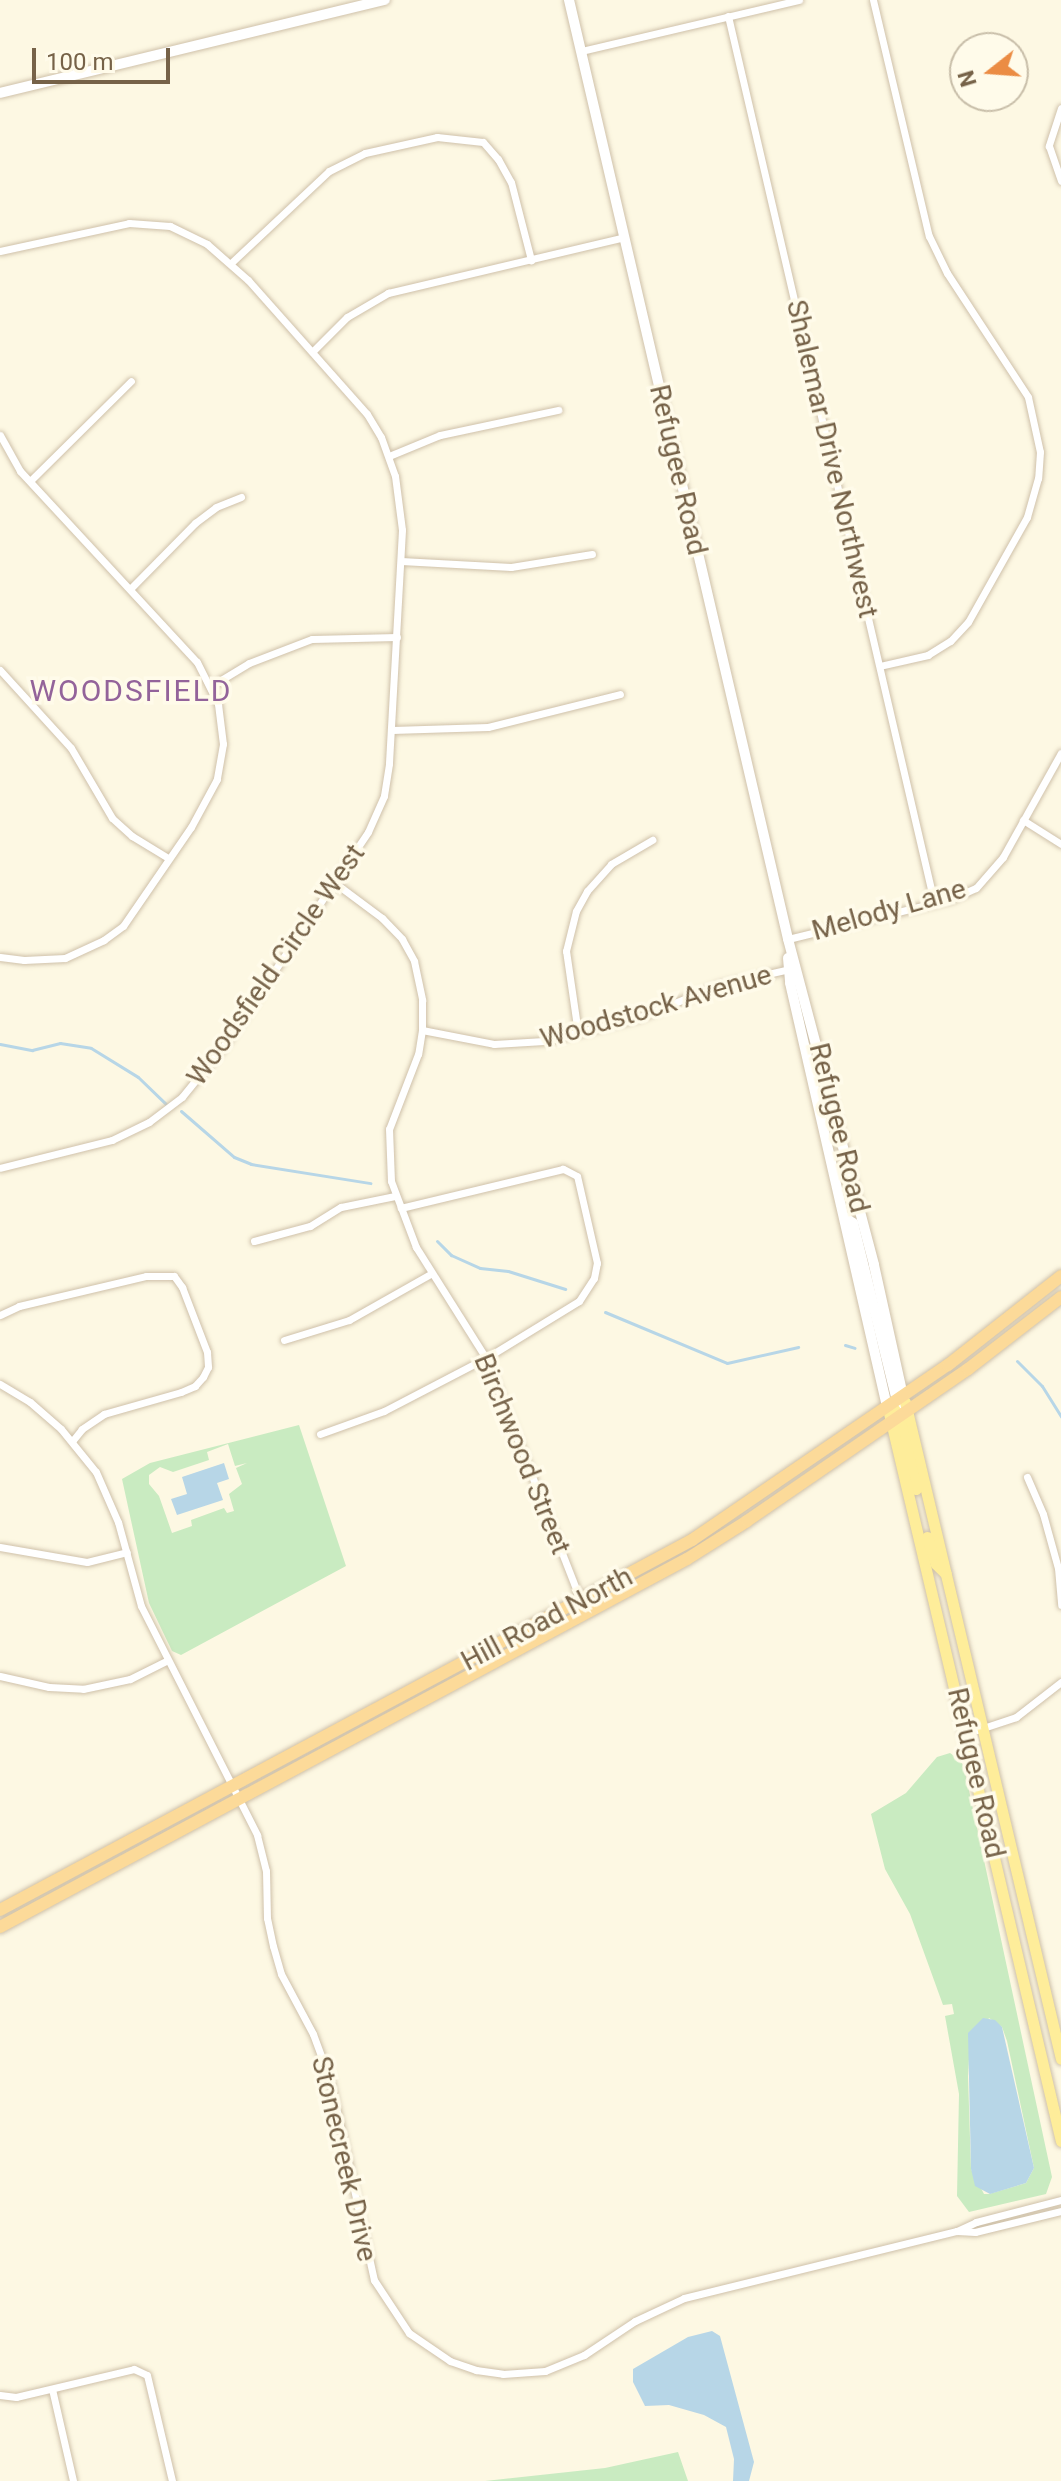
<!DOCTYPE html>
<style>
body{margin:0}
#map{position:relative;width:1061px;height:2481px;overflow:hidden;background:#fdf8e3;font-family:Roboto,sans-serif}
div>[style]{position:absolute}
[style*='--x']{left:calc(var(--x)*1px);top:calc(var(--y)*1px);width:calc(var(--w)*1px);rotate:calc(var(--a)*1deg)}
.green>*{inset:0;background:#c9ebc1}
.water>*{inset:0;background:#b7d6e7}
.stream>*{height:3px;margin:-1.5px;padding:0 1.5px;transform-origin:1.5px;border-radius:1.5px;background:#b7d6e7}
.roads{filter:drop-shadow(0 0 2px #cfc1aa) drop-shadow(0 0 2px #cfc1aa)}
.minor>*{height:7px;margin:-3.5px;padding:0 3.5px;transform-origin:3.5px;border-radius:3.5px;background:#fff}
.secondary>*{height:10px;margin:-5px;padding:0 5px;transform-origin:5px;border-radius:5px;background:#fff}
.primary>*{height:11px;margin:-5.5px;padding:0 5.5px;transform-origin:5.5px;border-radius:5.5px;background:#feed9a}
.trunk>*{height:12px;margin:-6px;padding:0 6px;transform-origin:6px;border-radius:6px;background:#fcda99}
span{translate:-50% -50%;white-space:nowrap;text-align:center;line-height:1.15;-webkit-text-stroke:7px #fffbea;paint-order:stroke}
.street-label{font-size:28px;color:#766248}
.neighbourhood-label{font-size:30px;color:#93639a;letter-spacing:2px}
.north{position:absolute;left:949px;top:32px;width:80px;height:80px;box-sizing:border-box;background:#fffbea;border:2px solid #c8bea9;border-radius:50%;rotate:253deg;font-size:22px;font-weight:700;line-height:32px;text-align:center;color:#766248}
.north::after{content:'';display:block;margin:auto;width:28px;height:36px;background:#eb8c44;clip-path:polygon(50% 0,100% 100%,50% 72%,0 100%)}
.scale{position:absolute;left:32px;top:48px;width:138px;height:36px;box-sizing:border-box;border:4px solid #766248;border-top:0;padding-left:10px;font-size:24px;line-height:28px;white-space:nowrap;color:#766248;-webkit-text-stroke:6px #fffbea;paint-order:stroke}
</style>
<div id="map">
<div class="green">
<i style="clip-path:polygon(evenodd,299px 1425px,346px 1566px,181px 1655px,172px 1651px,149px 1603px,122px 1479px,150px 1463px,299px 1425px,228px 1444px,235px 1466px,247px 1463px,236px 1468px,242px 1484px,229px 1494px,234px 1511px,227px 1513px,224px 1508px,191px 1520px,192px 1526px,172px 1533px,159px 1496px,149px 1484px,149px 1475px,160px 1467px,173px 1472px,209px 1460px,207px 1452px,228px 1444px)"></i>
<i style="clip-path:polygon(evenodd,950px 1753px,960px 1760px,964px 1767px,1052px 2177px,1046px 2194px,969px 2212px,957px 2196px,959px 2094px,945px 2016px,954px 2014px,952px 2004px,943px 2005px,910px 1914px,885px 1869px,871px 1814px,906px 1793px,937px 1757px,950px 1753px,989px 2018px,1002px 2027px,1007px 2041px,1034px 2168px,1026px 2183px,989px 2194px,984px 2194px,971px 2169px,968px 2076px,969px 2059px,989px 2018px)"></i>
<i style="clip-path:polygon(678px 2452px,688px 2481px,485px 2481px,605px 2468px)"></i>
</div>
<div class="water">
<i style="clip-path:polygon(224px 1463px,229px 1479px,217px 1483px,223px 1500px,177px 1515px,171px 1499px,187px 1494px,182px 1477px)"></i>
<i style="clip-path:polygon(983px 2018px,995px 2020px,1002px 2027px,1034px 2168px,1026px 2183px,990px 2194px,975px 2186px,971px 2169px,968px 2033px)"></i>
<i style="clip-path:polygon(712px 2331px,720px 2336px,754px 2462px,749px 2481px,733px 2481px,734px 2459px,726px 2427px,704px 2415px,669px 2405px,645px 2406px,633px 2382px,633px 2369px,688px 2337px)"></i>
</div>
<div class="stream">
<i style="--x:0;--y:1044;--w:33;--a:11"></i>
<i style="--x:32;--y:1050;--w:29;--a:-14"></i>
<i style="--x:60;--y:1043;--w:31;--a:9"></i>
<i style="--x:91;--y:1048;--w:55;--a:31.7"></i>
<i style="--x:138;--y:1077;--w:39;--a:44"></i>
<i style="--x:181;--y:1111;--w:70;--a:41"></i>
<i style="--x:234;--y:1157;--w:18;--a:22"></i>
<i style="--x:251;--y:1164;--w:121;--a:9.1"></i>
<i style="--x:437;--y:1241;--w:20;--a:45"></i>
<i style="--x:451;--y:1255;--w:32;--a:24"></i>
<i style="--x:480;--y:1268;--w:28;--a:6"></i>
<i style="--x:508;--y:1271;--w:60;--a:17.5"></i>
<i style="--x:605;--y:1312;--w:132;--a:22.7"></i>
<i style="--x:727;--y:1363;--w:73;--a:-12.7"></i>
<i style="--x:845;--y:1345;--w:10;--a:17"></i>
<i style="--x:1017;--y:1361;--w:35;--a:45"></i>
<i style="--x:1042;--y:1386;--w:36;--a:58"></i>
</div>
<div class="roads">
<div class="minor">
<i style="--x:873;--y:0;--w:243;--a:76.7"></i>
<i style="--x:929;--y:236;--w:41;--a:64.1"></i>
<i style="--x:947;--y:273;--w:148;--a:56.8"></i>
<i style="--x:1028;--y:397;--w:56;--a:77.7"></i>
<i style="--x:1040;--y:452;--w:26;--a:94"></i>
<i style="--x:1038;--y:478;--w:41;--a:105.8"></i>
<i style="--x:1027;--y:517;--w:120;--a:119.3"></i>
<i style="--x:968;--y:622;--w:26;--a:133"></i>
<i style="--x:950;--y:641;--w:26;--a:148"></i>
<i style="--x:928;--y:655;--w:49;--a:167.1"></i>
<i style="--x:728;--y:16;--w:910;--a:76.91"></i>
<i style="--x:581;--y:51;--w:224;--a:-13.2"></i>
<i style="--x:1061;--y:108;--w:40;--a:108"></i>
<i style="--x:1049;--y:146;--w:37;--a:71"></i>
<i style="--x:0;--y:251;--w:132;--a:-12.2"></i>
<i style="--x:129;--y:223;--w:41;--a:4.2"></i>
<i style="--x:170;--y:226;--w:41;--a:25.9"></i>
<i style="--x:207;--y:244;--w:55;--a:41.3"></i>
<i style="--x:248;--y:280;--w:179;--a:48.4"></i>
<i style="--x:367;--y:414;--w:27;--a:59"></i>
<i style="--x:381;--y:437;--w:41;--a:70.3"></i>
<i style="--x:395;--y:476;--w:54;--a:82.6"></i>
<i style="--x:402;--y:530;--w:234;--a:93.2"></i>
<i style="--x:389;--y:764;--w:32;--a:99"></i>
<i style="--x:384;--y:796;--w:39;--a:114"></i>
<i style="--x:368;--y:832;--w:256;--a:124"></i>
<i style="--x:225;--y:1044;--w:68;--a:129.1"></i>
<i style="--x:182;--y:1097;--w:41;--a:142.9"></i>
<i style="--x:149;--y:1122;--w:41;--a:154.1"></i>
<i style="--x:112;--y:1140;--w:115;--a:166"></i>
<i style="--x:231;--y:263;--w:134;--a:-43.2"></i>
<i style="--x:329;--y:171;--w:40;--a:-26.6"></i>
<i style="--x:365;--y:153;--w:74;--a:-12.5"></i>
<i style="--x:437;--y:137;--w:46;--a:6.2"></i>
<i style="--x:483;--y:142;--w:23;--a:49"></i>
<i style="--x:498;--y:159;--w:26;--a:61"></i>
<i style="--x:511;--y:182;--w:81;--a:75.6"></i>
<i style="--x:313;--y:351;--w:48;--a:-45"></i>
<i style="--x:347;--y:317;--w:48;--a:-30.3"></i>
<i style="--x:388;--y:293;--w:243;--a:-13.3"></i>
<i style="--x:0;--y:435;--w:41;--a:60.9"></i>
<i style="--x:20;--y:471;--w:260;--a:47.2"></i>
<i style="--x:197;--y:662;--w:47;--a:63.4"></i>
<i style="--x:218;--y:704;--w:40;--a:82.9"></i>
<i style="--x:223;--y:744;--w:36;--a:100"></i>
<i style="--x:217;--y:779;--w:55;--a:118.4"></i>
<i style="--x:191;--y:827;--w:120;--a:124.5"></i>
<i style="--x:123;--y:926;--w:24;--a:144"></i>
<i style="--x:104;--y:940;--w:43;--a:155.2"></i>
<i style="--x:65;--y:958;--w:41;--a:177.2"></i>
<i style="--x:24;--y:960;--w:24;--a:-173"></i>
<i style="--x:389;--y:456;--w:55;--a:-22.4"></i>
<i style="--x:440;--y:435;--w:121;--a:-12"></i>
<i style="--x:30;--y:481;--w:142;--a:-44.7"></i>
<i style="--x:401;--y:561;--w:110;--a:3.1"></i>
<i style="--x:511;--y:567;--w:82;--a:-9.1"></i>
<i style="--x:130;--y:589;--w:93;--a:-45.4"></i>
<i style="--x:195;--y:523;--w:26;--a:-37"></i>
<i style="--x:216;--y:507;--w:27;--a:-22"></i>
<i style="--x:0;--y:670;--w:105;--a:47.7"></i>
<i style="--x:71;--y:748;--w:81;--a:59.6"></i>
<i style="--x:112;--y:818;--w:27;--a:42"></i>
<i style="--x:132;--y:836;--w:42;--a:31.4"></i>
<i style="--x:211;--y:686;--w:44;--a:-31.2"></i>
<i style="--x:249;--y:663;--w:67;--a:-20.9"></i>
<i style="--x:312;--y:639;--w:85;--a:-1.3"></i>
<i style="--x:392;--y:730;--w:96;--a:-1.8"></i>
<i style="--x:488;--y:727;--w:136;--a:-14"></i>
<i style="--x:1023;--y:820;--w:45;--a:32.3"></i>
<i style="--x:335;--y:883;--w:59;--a:36.7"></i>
<i style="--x:382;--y:918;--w:29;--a:46"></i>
<i style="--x:402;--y:939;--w:25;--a:61"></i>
<i style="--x:414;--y:961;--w:40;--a:78"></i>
<i style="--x:422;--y:1000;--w:30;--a:90"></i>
<i style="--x:422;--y:1030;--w:24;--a:99"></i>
<i style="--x:418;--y:1054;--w:80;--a:111.1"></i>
<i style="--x:389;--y:1129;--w:52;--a:87.8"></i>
<i style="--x:391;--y:1181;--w:71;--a:69.3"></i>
<i style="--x:416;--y:1247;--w:131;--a:57.8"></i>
<i style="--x:486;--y:1358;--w:267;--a:68.7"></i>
<i style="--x:788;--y:939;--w:168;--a:-13.8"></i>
<i style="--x:951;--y:899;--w:27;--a:-24"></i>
<i style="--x:976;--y:888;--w:41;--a:-48.9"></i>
<i style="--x:1003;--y:857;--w:119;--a:-60.9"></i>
<i style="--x:422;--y:1030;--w:73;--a:11"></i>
<i style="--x:494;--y:1044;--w:50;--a:-3.4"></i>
<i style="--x:544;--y:1041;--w:99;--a:-14"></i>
<i style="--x:640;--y:1017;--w:85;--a:-22.1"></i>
<i style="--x:719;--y:985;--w:73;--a:-12.7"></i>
<i style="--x:578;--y:1033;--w:83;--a:-98.3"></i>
<i style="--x:566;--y:951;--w:41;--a:-76"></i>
<i style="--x:576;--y:911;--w:23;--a:-61"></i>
<i style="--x:587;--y:891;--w:36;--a:-48"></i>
<i style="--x:611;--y:864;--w:48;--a:-30.3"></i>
<i style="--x:254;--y:1241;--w:58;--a:-15"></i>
<i style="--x:310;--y:1226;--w:36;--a:-32"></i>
<i style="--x:341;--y:1207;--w:55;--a:-11.5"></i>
<i style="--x:0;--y:1315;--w:21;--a:-25"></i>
<i style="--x:19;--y:1306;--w:130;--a:-13.3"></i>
<i style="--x:146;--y:1276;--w:28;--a:0"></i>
<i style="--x:174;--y:1276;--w:14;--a:54"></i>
<i style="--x:182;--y:1287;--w:70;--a:69"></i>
<i style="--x:207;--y:1352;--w:15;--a:86"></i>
<i style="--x:208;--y:1367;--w:11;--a:117"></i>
<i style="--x:203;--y:1377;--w:12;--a:132"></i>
<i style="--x:195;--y:1386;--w:15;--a:157"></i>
<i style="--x:181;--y:1392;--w:80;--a:164.1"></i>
<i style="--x:104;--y:1414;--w:27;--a:146"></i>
<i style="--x:82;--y:1429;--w:14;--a:129"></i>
<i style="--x:284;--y:1340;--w:68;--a:-17.1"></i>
<i style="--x:349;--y:1320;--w:95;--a:-29.5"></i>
<i style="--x:0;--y:1384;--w:35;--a:31"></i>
<i style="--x:30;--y:1402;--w:41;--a:41.1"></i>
<i style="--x:61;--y:1429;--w:55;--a:50.9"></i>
<i style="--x:96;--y:1472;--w:55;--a:66.3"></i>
<i style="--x:118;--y:1522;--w:87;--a:74.7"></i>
<i style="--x:141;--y:1606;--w:257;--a:63.1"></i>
<i style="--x:257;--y:1835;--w:37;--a:76"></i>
<i style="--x:266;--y:1871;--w:47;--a:88.8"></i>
<i style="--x:267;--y:1918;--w:29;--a:78"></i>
<i style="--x:273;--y:1946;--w:29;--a:74"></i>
<i style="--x:281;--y:1974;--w:68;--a:61.9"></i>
<i style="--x:313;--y:2034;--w:49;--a:69.7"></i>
<i style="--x:330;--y:2080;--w:205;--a:77.6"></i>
<i style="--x:374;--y:2280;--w:64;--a:56.6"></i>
<i style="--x:409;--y:2333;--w:50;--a:34.3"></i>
<i style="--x:450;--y:2361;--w:28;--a:19"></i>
<i style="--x:476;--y:2370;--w:27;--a:8"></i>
<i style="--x:503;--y:2374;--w:42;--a:-4.1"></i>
<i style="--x:545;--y:2371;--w:42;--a:-22.3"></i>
<i style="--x:584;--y:2355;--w:61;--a:-33.7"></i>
<i style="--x:635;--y:2321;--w:54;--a:-25.1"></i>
<i style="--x:684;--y:2298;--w:281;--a:-13.8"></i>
<i style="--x:957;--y:2231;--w:21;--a:-25"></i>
<i style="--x:976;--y:2222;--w:88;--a:-14.5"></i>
<i style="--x:320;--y:1434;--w:68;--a:-19.8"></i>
<i style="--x:384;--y:1411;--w:115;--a:-27.5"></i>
<i style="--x:486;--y:1358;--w:109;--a:-31.5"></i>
<i style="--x:579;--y:1301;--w:27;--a:-57"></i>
<i style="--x:594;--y:1278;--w:15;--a:-79"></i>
<i style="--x:597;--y:1263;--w:89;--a:-102.9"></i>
<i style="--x:577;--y:1176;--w:16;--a:-153"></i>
<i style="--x:563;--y:1169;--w:167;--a:166.5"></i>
<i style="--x:1027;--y:1477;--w:40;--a:66.6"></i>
<i style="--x:1043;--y:1514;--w:56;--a:74.5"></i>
<i style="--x:1058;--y:1568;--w:37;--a:85"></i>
<i style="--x:0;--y:1547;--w:88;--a:9.8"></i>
<i style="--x:87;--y:1562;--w:41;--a:-14"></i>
<i style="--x:0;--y:1676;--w:50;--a:12.7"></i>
<i style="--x:49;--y:1687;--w:34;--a:3"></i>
<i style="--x:83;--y:1689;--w:48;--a:-12"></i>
<i style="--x:130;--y:1679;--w:40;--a:-26.6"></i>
<i style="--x:977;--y:1730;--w:41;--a:-18.4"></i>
<i style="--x:1016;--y:1717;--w:57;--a:-37.9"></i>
<i style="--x:957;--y:2231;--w:18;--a:3"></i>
<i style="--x:975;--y:2232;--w:89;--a:-13.7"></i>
<i style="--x:52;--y:2389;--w:94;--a:77.1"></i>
<i style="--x:0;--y:2395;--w:16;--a:7"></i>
<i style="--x:16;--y:2397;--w:121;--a:-13.3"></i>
<i style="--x:134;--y:2369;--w:14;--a:25"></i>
<i style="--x:147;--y:2375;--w:109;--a:76.7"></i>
</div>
<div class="secondary">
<i style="--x:569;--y:0;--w:964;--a:76.87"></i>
<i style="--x:788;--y:939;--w:337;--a:75.2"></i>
<i style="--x:874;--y:1265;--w:138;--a:77.5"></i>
<i style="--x:0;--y:93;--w:396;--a:-13.6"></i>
<i style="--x:788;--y:958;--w:25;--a:85"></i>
<i style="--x:790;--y:983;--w:439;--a:77.1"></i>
<i style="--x:844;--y:1217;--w:11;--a:34"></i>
<i style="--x:853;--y:1223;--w:187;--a:76.1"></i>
</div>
<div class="primary">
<i style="--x:905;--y:1402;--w:675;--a:76.64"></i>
<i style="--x:894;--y:1409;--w:9;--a:54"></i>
<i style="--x:899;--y:1416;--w:75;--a:76.9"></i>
<i style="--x:889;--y:1413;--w:748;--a:76.71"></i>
<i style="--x:927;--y:1537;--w:28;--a:72"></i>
<i style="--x:936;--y:1564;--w:14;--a:45"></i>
</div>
<div class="trunk">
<i style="--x:0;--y:1910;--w:785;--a:-28.13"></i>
<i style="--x:692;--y:1540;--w:310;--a:-34.4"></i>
<i style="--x:948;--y:1365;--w:144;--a:-38.2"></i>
<i style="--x:0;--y:1927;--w:779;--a:-28.18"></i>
<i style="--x:687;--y:1559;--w:71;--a:-32.3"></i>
<i style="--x:747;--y:1521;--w:268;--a:-34.5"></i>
<i style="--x:968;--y:1369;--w:118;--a:-37.7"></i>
</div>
</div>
<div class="street-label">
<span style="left:832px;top:459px;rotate:77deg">Shalemar Drive Northwest</span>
<span style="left:678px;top:470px;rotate:77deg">Refugee Road</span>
<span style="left:889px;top:910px;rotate:-16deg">Melody Lane</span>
<span style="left:276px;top:965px;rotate:-55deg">Woodsfield Circle West</span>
<span style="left:656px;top:1007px;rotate:-16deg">Woodstock Avenue</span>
<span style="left:839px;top:1128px;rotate:76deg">Refugee Road</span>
<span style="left:522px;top:1454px;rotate:68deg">Birchwood Street</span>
<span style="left:547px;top:1619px;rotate:-28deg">Hill Road North</span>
<span style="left:976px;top:1773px;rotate:77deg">Refugee Road</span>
<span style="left:344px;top:2159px;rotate:77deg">Stonecreek Drive</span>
</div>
<div class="neighbourhood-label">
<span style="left:131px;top:691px">WOODSFIELD</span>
</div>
<div class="north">N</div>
<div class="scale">100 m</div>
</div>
